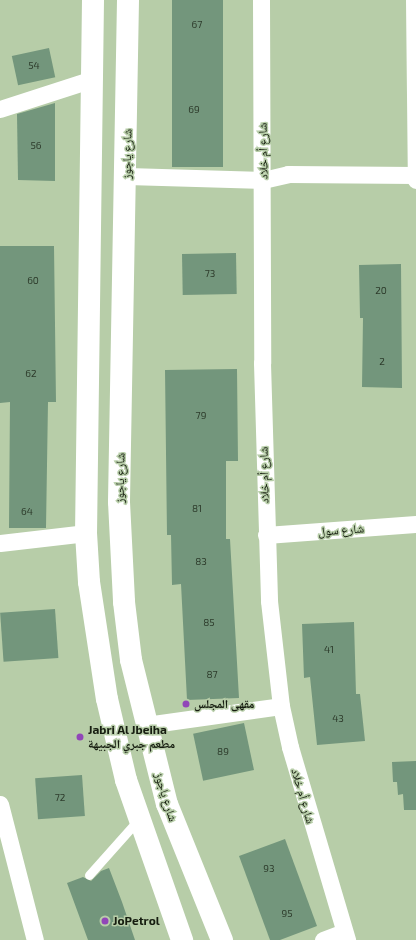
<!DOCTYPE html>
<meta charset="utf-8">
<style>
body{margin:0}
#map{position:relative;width:416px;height:940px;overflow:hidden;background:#b7cda8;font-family:"Exo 2","Noto Naskh Arabic",sans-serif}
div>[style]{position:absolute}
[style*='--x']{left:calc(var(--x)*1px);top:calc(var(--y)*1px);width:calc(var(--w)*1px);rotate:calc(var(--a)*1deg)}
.building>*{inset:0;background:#73967c;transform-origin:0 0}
.lane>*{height:9px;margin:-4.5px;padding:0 4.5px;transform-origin:4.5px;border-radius:4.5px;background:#fff}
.street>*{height:17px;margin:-8.5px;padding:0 8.5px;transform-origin:8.5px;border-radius:8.5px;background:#fff}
.primary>*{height:22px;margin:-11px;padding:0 11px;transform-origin:11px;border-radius:11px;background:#fff}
.dots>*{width:11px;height:11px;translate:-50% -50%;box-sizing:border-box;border:2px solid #b7cda8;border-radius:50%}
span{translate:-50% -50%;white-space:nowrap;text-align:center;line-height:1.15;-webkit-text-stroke:3px #b7cda8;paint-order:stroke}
.number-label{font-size:10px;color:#2d3b2b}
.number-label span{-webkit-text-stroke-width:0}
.street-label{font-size:12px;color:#161d10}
.poi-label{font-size:12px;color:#161d10;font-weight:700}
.left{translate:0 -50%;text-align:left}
</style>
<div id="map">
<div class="building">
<i style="left:172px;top:0;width:51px;height:167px"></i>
<i style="left:49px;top:48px;width:30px;height:38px;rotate:78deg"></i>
<i style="clip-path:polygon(55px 103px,55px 181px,18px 180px,17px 114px)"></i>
<i style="clip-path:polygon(0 246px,54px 246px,56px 402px,48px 402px,46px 528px,9px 528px,10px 402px,0 403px)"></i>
<i style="left:236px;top:253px;width:41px;height:54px;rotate:89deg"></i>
<i style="clip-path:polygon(401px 264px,402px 388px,362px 387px,363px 318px,360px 318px,359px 265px)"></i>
<i style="clip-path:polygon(237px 369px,238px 461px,226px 461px,226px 539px,230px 539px,239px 698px,187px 700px,181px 584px,172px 585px,171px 535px,167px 535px,165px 370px)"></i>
<i style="left:55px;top:609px;width:49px;height:55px;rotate:86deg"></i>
<i style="clip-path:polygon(354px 622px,356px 694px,360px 694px,365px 741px,317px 745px,310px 677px,304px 678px,302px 624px)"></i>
<i style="left:244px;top:723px;width:48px;height:52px;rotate:78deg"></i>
<i style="clip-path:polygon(416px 761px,416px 810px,404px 810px,403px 794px,398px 795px,397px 782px,393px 782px,392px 762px)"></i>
<i style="left:82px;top:775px;width:41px;height:47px;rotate:86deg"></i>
<i style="clip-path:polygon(285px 839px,317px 926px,280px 940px,270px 940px,239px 856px)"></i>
<i style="clip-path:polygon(109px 868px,122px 902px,135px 940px,88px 940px,67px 883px,83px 877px,91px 881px,101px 871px)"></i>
</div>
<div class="lane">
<i style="--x:89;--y:875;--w:74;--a:-48.3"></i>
</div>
<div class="street">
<i style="--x:261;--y:0;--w:363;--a:89.8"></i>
<i style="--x:262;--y:363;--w:238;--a:88.3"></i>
<i style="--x:269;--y:601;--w:106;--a:83.5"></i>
<i style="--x:281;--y:706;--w:42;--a:77.6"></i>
<i style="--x:290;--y:747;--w:201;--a:73.5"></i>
<i style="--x:414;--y:0;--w:180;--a:89.4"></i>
<i style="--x:0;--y:109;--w:98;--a:-17.9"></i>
<i style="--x:127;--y:176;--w:136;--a:1.7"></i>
<i style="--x:263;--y:180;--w:26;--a:-13"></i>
<i style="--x:288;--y:174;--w:128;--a:0.4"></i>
<i style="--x:266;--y:535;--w:150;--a:-4.2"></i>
<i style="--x:0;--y:543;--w:87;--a:-6.6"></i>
<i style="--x:146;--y:725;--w:136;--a:-8"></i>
<i style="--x:0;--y:804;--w:140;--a:75.6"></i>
<i style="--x:323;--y:940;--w:22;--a:-21"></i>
</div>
<div class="primary">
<i style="--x:93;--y:0;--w:533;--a:90.75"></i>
<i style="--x:86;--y:533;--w:49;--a:86.5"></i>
<i style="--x:89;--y:582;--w:118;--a:81.3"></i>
<i style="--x:107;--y:699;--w:83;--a:76.8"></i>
<i style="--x:126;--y:780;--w:170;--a:70.7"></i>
<i style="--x:128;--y:0;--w:502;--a:91.03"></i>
<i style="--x:119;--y:502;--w:100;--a:87.1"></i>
<i style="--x:124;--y:602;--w:58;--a:83.1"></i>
<i style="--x:131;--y:660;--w:148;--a:76"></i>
<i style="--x:167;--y:804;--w:147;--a:68"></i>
</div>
<div class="dots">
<i style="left:186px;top:704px;background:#9146b8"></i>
<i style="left:80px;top:737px;background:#9146b8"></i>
<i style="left:105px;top:921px;background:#9146b8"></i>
</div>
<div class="number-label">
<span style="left:197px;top:25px">67</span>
<span style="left:34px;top:66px">54</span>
<span style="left:194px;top:110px">69</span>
<span style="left:36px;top:146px">56</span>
<span style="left:210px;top:274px">73</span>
<span style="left:33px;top:281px">60</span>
<span style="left:381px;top:291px">20</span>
<span style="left:382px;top:362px">2</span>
<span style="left:31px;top:374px">62</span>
<span style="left:201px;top:416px">79</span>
<span style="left:197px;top:509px">81</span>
<span style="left:27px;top:512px">64</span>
<span style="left:201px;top:562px">83</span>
<span style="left:209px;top:623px">85</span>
<span style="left:329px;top:650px">41</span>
<span style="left:212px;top:675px">87</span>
<span style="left:338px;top:719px">43</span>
<span style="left:223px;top:752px">89</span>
<span style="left:60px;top:798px">72</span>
<span style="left:269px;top:869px">93</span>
<span style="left:287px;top:914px">95</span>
</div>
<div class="street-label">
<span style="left:263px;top:151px;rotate:-91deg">شارع أم خلاد</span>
<span style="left:127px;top:154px;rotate:-89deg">شارع ياجوز</span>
<span style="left:264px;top:475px;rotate:-91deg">شارع أم خلاد</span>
<span style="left:120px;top:478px;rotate:-89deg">شارع ياجوز</span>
<span style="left:341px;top:530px;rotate:-4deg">شارع سول</span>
<span style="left:303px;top:796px;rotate:74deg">شارع أم خلاد</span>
<span style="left:166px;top:797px;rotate:73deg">شارع ياجوز</span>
</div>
<div class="poi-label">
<span class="left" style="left:194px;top:704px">مقهى المجلس</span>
<span class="left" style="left:88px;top:737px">Jabri Al Jbeiha<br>مطعم جبري الجبيهة</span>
<span class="left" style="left:113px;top:921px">JoPetrol</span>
</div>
</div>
